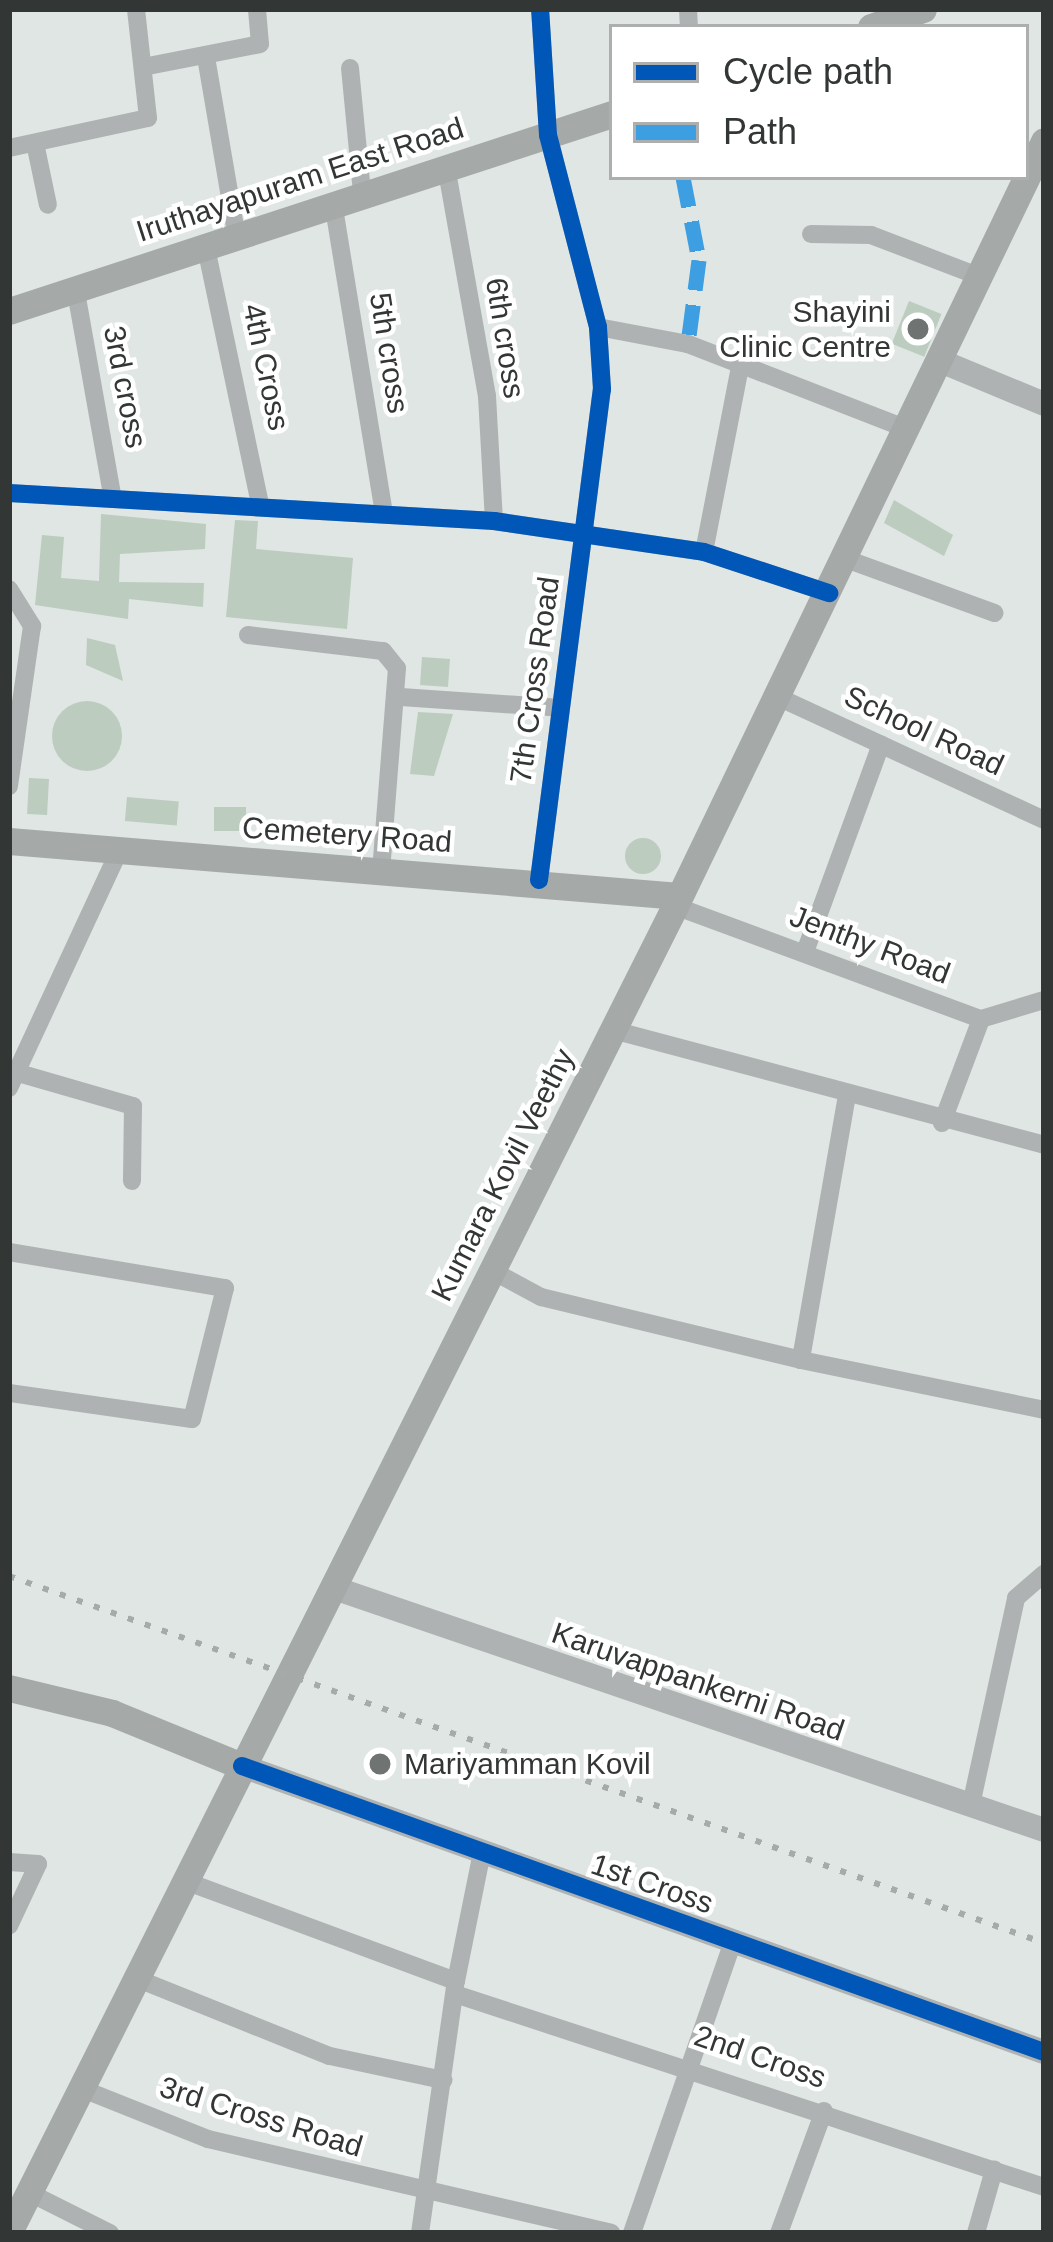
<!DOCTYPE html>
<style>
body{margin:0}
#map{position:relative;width:1053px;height:2242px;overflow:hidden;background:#dfe6e3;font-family:Arial,sans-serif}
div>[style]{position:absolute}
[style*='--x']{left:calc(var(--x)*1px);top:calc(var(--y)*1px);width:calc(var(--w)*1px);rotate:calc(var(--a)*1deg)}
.building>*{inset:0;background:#bcccbf;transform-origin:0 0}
.round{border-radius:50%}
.minor>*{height:18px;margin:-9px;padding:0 9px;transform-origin:9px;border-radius:9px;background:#afb2b2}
.tertiary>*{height:24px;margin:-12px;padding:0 12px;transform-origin:12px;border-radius:12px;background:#afb2b2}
.secondary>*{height:27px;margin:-13.5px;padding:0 13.5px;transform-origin:13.5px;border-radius:13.5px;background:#a5a9a8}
.rail>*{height:6px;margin-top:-3px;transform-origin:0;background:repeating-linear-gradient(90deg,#a6aaa8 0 6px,transparent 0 18px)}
.quiet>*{height:15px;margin-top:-7.5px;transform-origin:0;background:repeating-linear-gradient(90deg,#3e9ee2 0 30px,transparent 0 45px)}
.cycleway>*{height:18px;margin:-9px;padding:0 9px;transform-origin:9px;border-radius:9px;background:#0057b8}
.dots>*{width:33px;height:33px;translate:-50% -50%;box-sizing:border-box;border:6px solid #fff;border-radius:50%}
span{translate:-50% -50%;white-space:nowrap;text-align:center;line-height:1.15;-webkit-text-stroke:9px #fff;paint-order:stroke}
.street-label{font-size:30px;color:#323735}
.poi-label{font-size:30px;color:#323735}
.right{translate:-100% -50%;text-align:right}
.left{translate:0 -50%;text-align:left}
.frame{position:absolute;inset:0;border:12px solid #323735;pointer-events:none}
.legend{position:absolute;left:609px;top:24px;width:420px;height:156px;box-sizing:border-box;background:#fff;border:3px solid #adafae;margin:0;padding:15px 21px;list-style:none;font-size:36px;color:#323735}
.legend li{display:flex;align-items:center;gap:24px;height:60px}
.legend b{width:60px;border:3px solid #adafae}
</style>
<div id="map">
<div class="building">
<i style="left:909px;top:301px;width:35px;height:46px;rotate:22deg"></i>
<i style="clip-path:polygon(894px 500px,953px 535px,944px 556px,884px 523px)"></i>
<i style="clip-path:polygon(101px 514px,206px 524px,205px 549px,120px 554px,119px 582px,204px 583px,203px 607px,129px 599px,128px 619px,35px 605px,42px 535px,64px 537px,61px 578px,99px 581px)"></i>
<i style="clip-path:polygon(235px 520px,258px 521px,256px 549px,353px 558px,347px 629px,226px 617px)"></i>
<i style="clip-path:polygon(87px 638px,115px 645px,123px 681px,86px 665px)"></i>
<i style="left:422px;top:657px;width:28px;height:28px;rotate:4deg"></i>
<i class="round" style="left:52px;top:701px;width:70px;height:70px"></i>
<i style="clip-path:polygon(418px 712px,453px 714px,434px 776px,410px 774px)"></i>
<i style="left:29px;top:778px;width:20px;height:36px;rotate:3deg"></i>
<i style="left:127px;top:797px;width:52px;height:24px;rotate:5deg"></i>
<i style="left:214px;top:807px;width:32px;height:24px"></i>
<i class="round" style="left:625px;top:838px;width:36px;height:36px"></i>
</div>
<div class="minor">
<i style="--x:688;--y:9;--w:18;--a:87"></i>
<i style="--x:206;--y:57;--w:178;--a:80.3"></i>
<i style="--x:143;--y:67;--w:119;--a:-11.1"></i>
<i style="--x:260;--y:44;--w:35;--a:-95"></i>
<i style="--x:350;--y:68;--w:125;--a:84.5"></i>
<i style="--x:35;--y:143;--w:63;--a:78.2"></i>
<i style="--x:9;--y:148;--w:142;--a:-12.2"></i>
<i style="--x:148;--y:118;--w:110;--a:-96.3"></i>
<i style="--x:446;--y:166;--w:234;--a:79.9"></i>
<i style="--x:487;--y:396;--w:125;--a:86.8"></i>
<i style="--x:333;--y:202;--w:315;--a:80.7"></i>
<i style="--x:811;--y:234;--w:60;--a:1"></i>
<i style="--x:871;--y:235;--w:115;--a:21"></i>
<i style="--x:205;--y:243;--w:268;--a:78.1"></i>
<i style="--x:76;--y:292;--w:205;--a:79.9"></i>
<i style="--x:598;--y:327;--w:92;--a:10.7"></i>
<i style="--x:688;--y:344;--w:233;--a:21.2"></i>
<i style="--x:9;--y:493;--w:486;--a:3.3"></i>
<i style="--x:494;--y:521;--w:212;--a:8.4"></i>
<i style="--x:704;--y:552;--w:132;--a:18.2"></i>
<i style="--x:704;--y:552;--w:189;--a:-79"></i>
<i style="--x:846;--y:559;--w:158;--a:20"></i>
<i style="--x:9;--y:589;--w:44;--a:58.1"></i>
<i style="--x:32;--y:626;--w:162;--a:98.2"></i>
<i style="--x:248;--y:635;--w:136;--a:6.8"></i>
<i style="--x:383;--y:651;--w:22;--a:51"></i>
<i style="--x:397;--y:668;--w:205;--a:94.5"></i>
<i style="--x:401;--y:697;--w:160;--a:3.9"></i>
<i style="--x:778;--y:697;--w:293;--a:24.8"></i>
<i style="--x:539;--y:880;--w:495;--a:-82.7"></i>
<i style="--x:602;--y:389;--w:62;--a:-93.7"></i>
<i style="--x:598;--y:327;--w:198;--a:-104.6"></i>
<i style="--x:548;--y:135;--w:126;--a:-93.6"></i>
<i style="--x:675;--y:906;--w:326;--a:20.3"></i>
<i style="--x:981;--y:1019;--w:66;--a:-16.8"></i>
<i style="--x:805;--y:952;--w:221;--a:-69.9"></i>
<i style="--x:613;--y:1030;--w:446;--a:14.9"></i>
<i style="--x:15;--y:1072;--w:123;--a:16.1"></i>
<i style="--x:133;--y:1106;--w:75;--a:90.8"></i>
<i style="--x:9;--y:1088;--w:264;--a:-65.1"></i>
<i style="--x:846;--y:1101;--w:263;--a:99.9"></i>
<i style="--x:801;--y:1360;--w:248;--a:11.6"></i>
<i style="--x:942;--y:1123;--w:111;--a:-69.4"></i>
<i style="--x:9;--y:1252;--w:219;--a:9.5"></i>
<i style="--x:225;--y:1288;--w:135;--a:104.1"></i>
<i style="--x:192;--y:1419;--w:185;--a:-171.9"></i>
<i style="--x:491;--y:1270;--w:57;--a:28.4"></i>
<i style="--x:541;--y:1297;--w:268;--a:13.6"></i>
<i style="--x:971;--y:1805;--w:212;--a:-77.7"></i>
<i style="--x:1016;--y:1598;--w:37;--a:-41"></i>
<i style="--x:9;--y:1862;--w:29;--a:4"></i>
<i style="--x:38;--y:1864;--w:68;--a:115.1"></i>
<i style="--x:185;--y:1881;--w:289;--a:20.3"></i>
<i style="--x:456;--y:1981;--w:126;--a:-78.6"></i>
<i style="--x:133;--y:1977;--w:212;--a:21.9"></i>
<i style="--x:330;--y:2056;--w:116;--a:12"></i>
<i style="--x:455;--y:1994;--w:620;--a:18.14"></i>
<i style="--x:80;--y:2088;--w:138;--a:21.7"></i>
<i style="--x:208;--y:2139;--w:414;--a:13.1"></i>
<i style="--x:28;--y:2192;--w:92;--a:26.6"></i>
<i style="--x:420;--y:2233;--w:249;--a:-81.9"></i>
<i style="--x:632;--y:2233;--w:306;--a:-70.9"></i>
<i style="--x:779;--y:2233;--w:130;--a:-69.8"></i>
<i style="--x:976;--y:2233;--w:66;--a:-74.1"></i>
</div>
<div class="tertiary">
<i style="--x:938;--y:360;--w:115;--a:22.5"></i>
<i style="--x:334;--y:1588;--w:750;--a:18.82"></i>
<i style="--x:242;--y:1766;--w:851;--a:19.63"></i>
</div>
<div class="secondary">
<i style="--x:871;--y:27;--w:55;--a:-19.1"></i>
<i style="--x:9;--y:311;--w:634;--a:-18.09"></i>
<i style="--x:9;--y:841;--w:672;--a:4.69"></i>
<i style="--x:9;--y:1688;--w:106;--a:13.6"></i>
<i style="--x:112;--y:1713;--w:140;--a:22.2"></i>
<i style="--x:9;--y:2232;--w:1484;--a:-63.33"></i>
<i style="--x:675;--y:906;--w:849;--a:-64.25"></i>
</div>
<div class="rail">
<i style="--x:9;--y:1576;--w:1098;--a:19.52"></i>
</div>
<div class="quiet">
<i style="--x:683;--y:177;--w:85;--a:79.1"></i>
<i style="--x:699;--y:260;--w:85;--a:97.5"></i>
</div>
<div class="cycleway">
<i style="--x:9;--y:493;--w:486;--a:3.3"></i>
<i style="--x:494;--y:521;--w:212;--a:8.4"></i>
<i style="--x:704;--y:552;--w:132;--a:18.2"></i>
<i style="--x:539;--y:880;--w:495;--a:-82.7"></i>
<i style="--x:602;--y:389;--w:62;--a:-93.7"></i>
<i style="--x:598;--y:327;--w:198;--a:-104.6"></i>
<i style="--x:548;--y:135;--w:126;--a:-93.6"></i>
<i style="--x:242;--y:1766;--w:851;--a:19.63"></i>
</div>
<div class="dots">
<i style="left:918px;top:329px;background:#6f7472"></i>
<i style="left:380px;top:1764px;background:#6f7472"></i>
</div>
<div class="street-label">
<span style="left:300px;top:180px;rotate:-18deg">Iruthayapuram East Road</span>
<span style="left:505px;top:338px;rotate:81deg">6th cross</span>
<span style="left:389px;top:353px;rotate:81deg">5th cross</span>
<span style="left:266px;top:367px;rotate:78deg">4th Cross</span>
<span style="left:125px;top:387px;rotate:79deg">3rd cross</span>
<span style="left:535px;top:680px;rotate:-82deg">7th Cross Road</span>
<span style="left:924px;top:731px;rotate:25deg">School Road</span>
<span style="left:347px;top:835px;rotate:4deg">Cemetery Road</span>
<span style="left:870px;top:945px;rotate:21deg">Jenthy Road</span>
<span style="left:503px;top:1175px;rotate:-63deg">Kumara Kovil Veethy</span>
<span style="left:698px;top:1682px;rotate:19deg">Karuvappankerni Road</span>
<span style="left:652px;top:1884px;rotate:19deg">1st Cross</span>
<span style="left:760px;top:2057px;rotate:19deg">2nd Cross</span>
<span style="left:261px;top:2117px;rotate:17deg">3rd Cross Road</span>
</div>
<div class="poi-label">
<span class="right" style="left:891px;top:329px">Shayini<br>Clinic Centre</span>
<span class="left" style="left:404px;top:1764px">Mariyamman Kovil</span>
</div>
<div class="frame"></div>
<ul class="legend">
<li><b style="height:15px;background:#0057b8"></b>Cycle path</li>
<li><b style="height:15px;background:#3e9ee2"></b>Path</li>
</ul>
</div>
